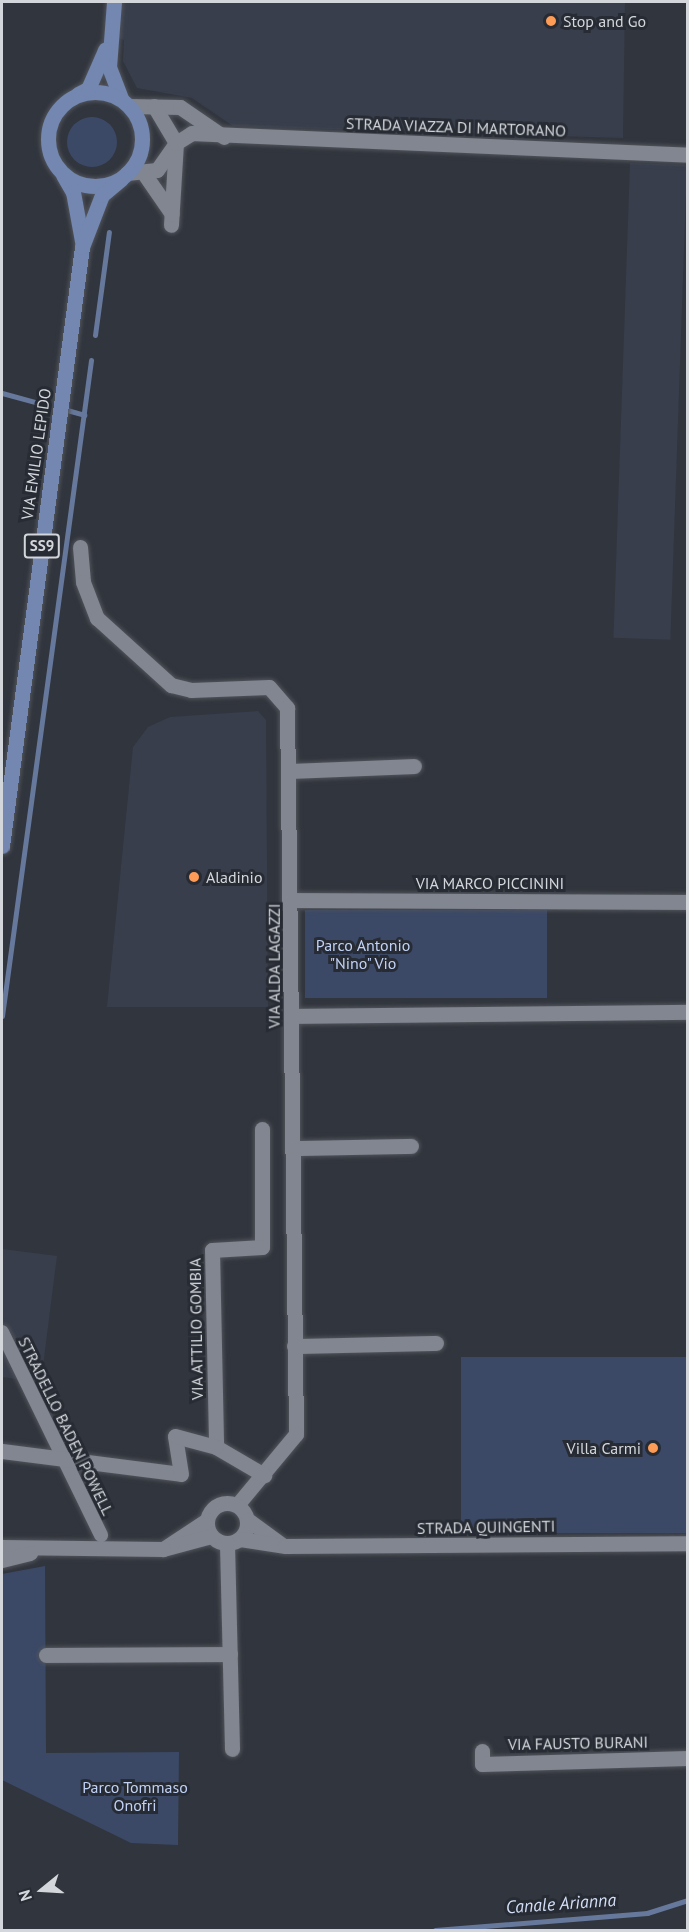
<!DOCTYPE html>
<style>
body{margin:0}
#map{position:relative;width:689px;height:1932px;overflow:hidden;background:#31353d;font-family:"PT Sans",sans-serif}
div>[style]{position:absolute}
[style*='--x']{left:calc(var(--x)*1px);top:calc(var(--y)*1px);width:calc(var(--w)*1px);rotate:calc(var(--a)*1deg)}
.built>*{inset:0;background:#383e4c;transform-origin:0 0}
.green>*{inset:0;background:#3b4967;transform-origin:0 0}
.round{border-radius:50%}
.stream>*{height:5px;margin:-2.5px;padding:0 2.5px;transform-origin:2.5px;border-radius:2.5px;background:#66789b}
.roads{filter:drop-shadow(0 0 2px #51545b) drop-shadow(0 0 2px #51545b)}
.pedestrian>*{height:14px;margin:-7px;padding:0 7px;transform-origin:7px;border-radius:7px;background:#818690}
.minor>*{height:15px;margin:-7.5px;padding:0 7.5px;transform-origin:7.5px;border-radius:7.5px;background:#818690}
.minor>.ring{margin:-7.5px;padding:0;box-sizing:content-box;background:none;border:15px solid #818690;border-radius:50%}
.primary>*{height:15px;margin:-7.5px;padding:0 7.5px;transform-origin:7.5px;border-radius:7.5px;background:#7387b0}
.primary>.ring{margin:-7.5px;padding:0;box-sizing:content-box;background:none;border:15px solid #7387b0;border-radius:50%}
.dots>*{width:16px;height:16px;translate:-50% -50%;box-sizing:border-box;border:3px solid #272b33;border-radius:50%}
span{translate:-50% -50%;white-space:nowrap;text-align:center;line-height:1.15;-webkit-text-stroke:6px #272b33;paint-order:stroke}
.shield-label span{padding:2px 4px;background:#272b33;border:2px solid;border-radius:4px;-webkit-text-stroke-width:0}
.shield-label{font-size:15px;color:#d3d6db;font-weight:700}
.poi-label{font-size:16px;color:#d3d6db}
.left{translate:0 -50%;text-align:left}
.right{translate:-100% -50%;text-align:right}
.street-label{font-size:16px;color:#d3d6db}
.park-label{font-size:16px;color:#c1d2f6}
.water-label{font-size:18px;color:#d3dff7;font-style:italic}
.frame{position:absolute;inset:0;border:3px solid #d3d6db;pointer-events:none}
.north{position:absolute;left:12px;top:1860px;width:60px;height:60px;-webkit-text-stroke:4px #272b33;paint-order:stroke;rotate:252deg;font-size:16px;font-weight:700;line-height:24px;text-align:center;color:#d3d6db}
.north::after{content:'';display:block;margin:auto;width:21px;height:27px;background:#d3d6db;clip-path:polygon(50% 0,100% 100%,50% 72%,0 100%)}
</style>
<div id="map">
<div class="built">
<i style="clip-path:polygon(121px 2px,625px 2px,623px 138px,233px 126px,192px 98px,137px 88px,123px 61px,124px 40px,116px 37px)"></i>
<i style="left:630px;top:163px;width:57px;height:475px;rotate:2deg"></i>
<i style="clip-path:polygon(258px 711px,266px 720px,268px 1007px,107px 1007px,133px 747px,148px 727px,170px 717px)"></i>
<i style="clip-path:polygon(2px 1249px,57px 1256px,41px 1382px,2px 1377px)"></i>
</div>
<div class="green">
<i class="round" style="left:67px;top:117px;width:50px;height:50px"></i>
<i style="left:305px;top:910px;width:242px;height:88px"></i>
<i style="left:687px;top:1357px;width:176px;height:226px;rotate:90deg"></i>
<i style="clip-path:polygon(45px 1566px,46px 1753px,179px 1752px,178px 1845px,131px 1843px,2px 1780px,2px 1574px)"></i>
</div>
<div class="stream">
<i style="--x:95;--y:335;--w:104;--a:-82.3"></i>
<i style="--x:2;--y:393;--w:46;--a:15.3"></i>
<i style="--x:67;--y:410;--w:18;--a:16"></i>
<i style="--x:2;--y:1016;--w:662;--a:-82.27"></i>
<i style="--x:435;--y:1930;--w:213;--a:-4.6"></i>
<i style="--x:647;--y:1913;--w:43;--a:-17.6"></i>
</div>
<div class="roads">
<div class="pedestrian">
<i style="--x:2;--y:1332;--w:226;--a:64"></i>
</div>
<div class="minor">
<i style="--x:129;--y:106;--w:51;--a:1.1"></i>
<i style="--x:180;--y:107;--w:53;--a:34.3"></i>
<i style="--x:154;--y:106;--w:43;--a:59.3"></i>
<i style="--x:176;--y:143;--w:82;--a:93.5"></i>
<i style="--x:127;--y:173;--w:30;--a:-6"></i>
<i style="--x:157;--y:170;--w:33;--a:-55"></i>
<i style="--x:176;--y:143;--w:19;--a:-32"></i>
<i style="--x:192;--y:133;--w:496;--a:2.5"></i>
<i style="--x:145;--y:175;--w:47;--a:55.3"></i>
<i style="--x:80;--y:547;--w:35;--a:85"></i>
<i style="--x:83;--y:582;--w:39;--a:69"></i>
<i style="--x:97;--y:618;--w:100;--a:42.2"></i>
<i style="--x:171;--y:685;--w:21;--a:14"></i>
<i style="--x:191;--y:690;--w:78;--a:-2.2"></i>
<i style="--x:269;--y:687;--w:28;--a:49"></i>
<i style="--x:287;--y:708;--w:726;--a:89.29"></i>
<i style="--x:296;--y:1434;--w:92;--a:129.7"></i>
<i style="--x:291;--y:771;--w:123;--a:-2.3"></i>
<i style="--x:292;--y:900;--w:396;--a:0.3"></i>
<i style="--x:292;--y:1016;--w:396;--a:-0.6"></i>
<i style="--x:262;--y:1129;--w:118;--a:90"></i>
<i style="--x:262;--y:1247;--w:50;--a:176.6"></i>
<i style="--x:212;--y:1250;--w:197;--a:88.8"></i>
<i style="--x:216;--y:1447;--w:56;--a:30.3"></i>
<i style="--x:293;--y:1148;--w:118;--a:-1"></i>
<i style="--x:294;--y:1346;--w:142;--a:-1.2"></i>
<i style="--x:2;--y:1451;--w:180;--a:7.3"></i>
<i style="--x:181;--y:1474;--w:38;--a:-99"></i>
<i style="--x:175;--y:1436;--w:42;--a:15"></i>
<i class="ring" style="left:207px;top:1503px;width:25px;height:25px"></i>
<i style="--x:207;--y:1520;--w:53;--a:146.6"></i>
<i style="--x:163;--y:1549;--w:50;--a:-15.2"></i>
<i style="--x:248;--y:1520;--w:42;--a:36.3"></i>
<i style="--x:240;--y:1539;--w:46;--a:8.8"></i>
<i style="--x:285;--y:1546;--w:403;--a:-0.4"></i>
<i style="--x:227;--y:1544;--w:205;--a:88.6"></i>
<i style="--x:2;--y:1547;--w:161;--a:0.7"></i>
<i style="--x:2;--y:1560;--w:29;--a:-14"></i>
<i style="--x:46;--y:1655;--w:184;--a:-0.3"></i>
<i style="--x:482;--y:1751;--w:13;--a:90"></i>
<i style="--x:482;--y:1764;--w:206;--a:-1.7"></i>
</div>
<div class="primary">
<i style="--x:114;--y:2;--w:65;--a:94.4"></i>
<i style="--x:109;--y:67;--w:34;--a:69"></i>
<i class="ring" style="left:48px;top:92px;width:79px;height:79px"></i>
<i style="--x:78;--y:94;--w:11;--a:-27"></i>
<i style="--x:88;--y:89;--w:43;--a:-66.4"></i>
<i style="--x:63;--y:175;--w:20;--a:60"></i>
<i style="--x:73;--y:192;--w:50;--a:79.6"></i>
<i style="--x:2;--y:846;--w:604;--a:-82.39"></i>
<i style="--x:82;--y:247;--w:56;--a:-69"></i>
<i style="--x:102;--y:195;--w:25;--a:-40"></i>
</div>
</div>
<div class="dots">
<i style="left:551px;top:21px;background:#fd9c56"></i>
<i style="left:194px;top:877px;background:#fd9c56"></i>
<i style="left:653px;top:1448px;background:#fd9c56"></i>
</div>
<div class="shield-label">
<span style="left:42px;top:546px">SS9</span>
</div>
<div class="poi-label">
<span class="left" style="left:563px;top:21px">Stop and Go</span>
<span class="left" style="left:206px;top:877px">Aladinio</span>
<span class="right" style="left:641px;top:1448px">Villa Carmi</span>
</div>
<div class="street-label">
<span style="left:456px;top:127px;rotate:2deg">STRADA VIAZZA DI MARTORANO</span>
<span style="left:36px;top:454px;rotate:-82deg">VIA EMILIO LEPIDO</span>
<span style="left:490px;top:883px">VIA MARCO PICCININI</span>
<span style="left:274px;top:966px;rotate:-90deg">VIA ALDA LAGAZZI</span>
<span style="left:196px;top:1329px;rotate:-91deg">VIA ATTILIO GOMBIA</span>
<span style="left:66px;top:1426px;rotate:64deg">STRADELLO BADEN POWELL</span>
<span style="left:486px;top:1527px;rotate:-1deg">STRADA QUINGENTI</span>
<span style="left:578px;top:1743px;rotate:-1deg">VIA FAUSTO BURANI</span>
</div>
<div class="park-label">
<span style="left:363px;top:954px">Parco Antonio<br>"Nino" Vio</span>
<span style="left:135px;top:1796px">Parco Tommaso<br>Onofri</span>
</div>
<div class="water-label">
<span style="left:561px;top:1904px;rotate:-4deg">Canale Arianna</span>
</div>
<div class="frame"></div>
<div class="north">N</div>
</div>
